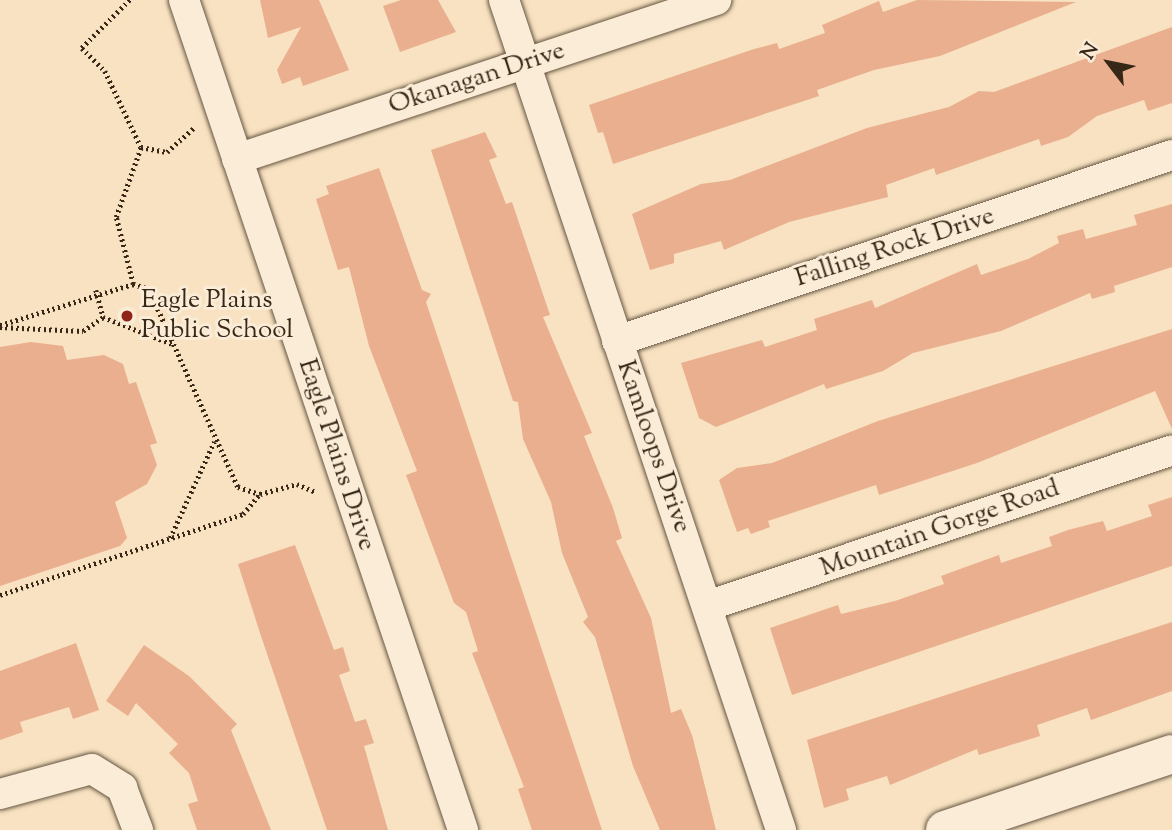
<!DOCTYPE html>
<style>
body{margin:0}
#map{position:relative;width:1172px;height:830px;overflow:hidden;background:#f8e2c1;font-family:"Sorts Mill Goudy",serif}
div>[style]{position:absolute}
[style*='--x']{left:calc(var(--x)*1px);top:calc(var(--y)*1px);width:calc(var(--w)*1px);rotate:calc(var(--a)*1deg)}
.building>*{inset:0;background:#e9af8e}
.path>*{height:4.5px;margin-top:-2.25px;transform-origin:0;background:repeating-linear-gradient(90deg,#362717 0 2px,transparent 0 5.5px)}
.roads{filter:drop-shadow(0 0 2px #665642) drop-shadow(0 0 2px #665642)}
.street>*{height:30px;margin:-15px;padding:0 15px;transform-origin:15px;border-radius:15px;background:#faecd7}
.secondary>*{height:38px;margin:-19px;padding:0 19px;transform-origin:19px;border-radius:19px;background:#faecd7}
.dots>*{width:19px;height:19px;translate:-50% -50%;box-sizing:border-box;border:4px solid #faecd7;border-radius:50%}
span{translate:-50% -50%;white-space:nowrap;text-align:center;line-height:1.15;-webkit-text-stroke:6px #faecd7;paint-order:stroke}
.street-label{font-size:26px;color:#362717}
.poi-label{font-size:26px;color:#362717}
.left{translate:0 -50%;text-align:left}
.north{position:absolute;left:1074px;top:28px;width:70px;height:70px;-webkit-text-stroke:5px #faecd7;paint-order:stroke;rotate:302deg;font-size:19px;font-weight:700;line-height:28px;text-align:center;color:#362717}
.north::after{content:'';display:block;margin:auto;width:24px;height:32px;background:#362717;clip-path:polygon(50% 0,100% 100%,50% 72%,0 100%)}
</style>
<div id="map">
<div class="building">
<i style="clip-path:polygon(260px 0,319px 0,349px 70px,303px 86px,300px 77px,282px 84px,277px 70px,301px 27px,268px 38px)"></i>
<i style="clip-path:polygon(401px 0,438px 0,456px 32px,400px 52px,383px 6px)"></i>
<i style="clip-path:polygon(917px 0,1076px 2px,940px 56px,874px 70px,817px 90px,819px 96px,613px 164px,603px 132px,598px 133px,589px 105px,754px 49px,777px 43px,779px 49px,825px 33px,822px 25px,879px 1px,883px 12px)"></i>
<i style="clip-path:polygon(1172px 27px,1172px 103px,1148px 111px,1144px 100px,1097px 116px,1068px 137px,1041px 146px,1039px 139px,936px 175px,934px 168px,886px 185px,888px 197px,789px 222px,724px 250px,721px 241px,674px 254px,674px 263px,650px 270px,632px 214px,701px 184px,730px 180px,867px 128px,949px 107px,979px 91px,994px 92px)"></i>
<i style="clip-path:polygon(485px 132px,497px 157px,489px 160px,506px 204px,512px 202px,550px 315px,543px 317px,592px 433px,584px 436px,613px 508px,622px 538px,616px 541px,651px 618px,671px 713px,681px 709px,692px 735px,716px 830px,660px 830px,633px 766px,595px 637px,583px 622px,588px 617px,562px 553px,551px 502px,523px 439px,518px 402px,513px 401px,431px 150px)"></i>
<i style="clip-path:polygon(379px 168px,422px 290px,431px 294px,426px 302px,602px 830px,532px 830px,518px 789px,524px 787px,472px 653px,478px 651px,466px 612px,454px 603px,406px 475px,417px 471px,369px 346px,349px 267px,338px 270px,316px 199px,329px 194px,326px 186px)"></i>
<i style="clip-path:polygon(1172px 204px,1172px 267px,1114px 286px,1115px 292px,1092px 299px,1090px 293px,1001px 331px,913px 353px,883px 371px,826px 389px,824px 384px,716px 427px,699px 418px,681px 363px,762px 340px,765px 347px,817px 330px,814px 319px,872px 300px,875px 308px,977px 264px,981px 275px,1028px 259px,1059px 243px,1057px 236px,1083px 229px,1086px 239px,1137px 225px,1134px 215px)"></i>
<i style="clip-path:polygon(1172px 329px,1172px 429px,1155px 391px,977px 463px,879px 495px,876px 485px,768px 521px,770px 527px,751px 534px,748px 528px,737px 532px,719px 480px,737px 468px,772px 463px,878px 421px)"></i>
<i style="clip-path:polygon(31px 342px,63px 346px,67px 360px,104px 355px,123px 364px,129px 384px,136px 382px,157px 443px,150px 445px,157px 465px,147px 484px,115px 502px,127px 538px,120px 546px,0 586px,0 347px)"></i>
<i style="clip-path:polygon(1172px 497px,1172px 566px,792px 695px,770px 628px,838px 605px,841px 614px,895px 601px,944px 584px,941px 576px,971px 565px,999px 555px,1001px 563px,1052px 546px,1049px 537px,1068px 530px,1103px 521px,1107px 531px,1152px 516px,1148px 505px)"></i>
<i style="clip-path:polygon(295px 545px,334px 650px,343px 647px,350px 671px,339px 675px,355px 722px,366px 719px,374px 743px,364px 746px,388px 830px,327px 830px,260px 633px,238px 564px)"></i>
<i style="clip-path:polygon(1172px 622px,1172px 691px,1091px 720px,1087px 708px,1037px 725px,1040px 736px,979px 755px,977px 749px,890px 785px,887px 776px,846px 789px,849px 800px,824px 808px,807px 740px)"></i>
<i style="clip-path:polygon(76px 643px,99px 710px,73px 719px,69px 707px,20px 722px,23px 732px,0 740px,0 671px)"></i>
<i style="clip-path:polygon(144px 645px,189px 676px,237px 724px,231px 730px,271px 830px,197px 830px,188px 804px,198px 801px,189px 773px,169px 753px,178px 744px,136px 703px,128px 716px,106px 701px)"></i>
</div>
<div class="path">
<i style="--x:130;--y:0;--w:68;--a:135"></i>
<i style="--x:82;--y:48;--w:33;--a:45"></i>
<i style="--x:105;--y:71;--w:84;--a:64.7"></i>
<i style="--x:141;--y:147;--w:26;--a:11"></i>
<i style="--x:167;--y:152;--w:38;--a:-42"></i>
<i style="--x:133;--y:284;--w:17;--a:17"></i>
<i style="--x:149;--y:289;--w:217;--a:65.8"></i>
<i style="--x:238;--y:487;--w:23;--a:18"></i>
<i style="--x:260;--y:494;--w:38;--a:-15"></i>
<i style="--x:297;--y:484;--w:21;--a:23"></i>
<i style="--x:96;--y:290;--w:28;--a:75"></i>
<i style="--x:103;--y:317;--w:74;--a:21.4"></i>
<i style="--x:0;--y:325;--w:139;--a:-17.1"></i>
<i style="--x:133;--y:284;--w:69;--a:-104.2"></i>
<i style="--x:116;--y:217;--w:74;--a:-70.3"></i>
<i style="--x:0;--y:327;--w:83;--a:2.8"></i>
<i style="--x:83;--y:331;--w:24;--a:-35"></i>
<i style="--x:170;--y:538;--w:106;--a:-65.4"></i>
<i style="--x:0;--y:595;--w:256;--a:-18.4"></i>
<i style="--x:243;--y:514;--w:25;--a:-50"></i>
</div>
<div class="roads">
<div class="street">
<i style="--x:184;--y:0;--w:876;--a:71.42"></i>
<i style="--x:504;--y:0;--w:875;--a:71.54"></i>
<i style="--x:237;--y:159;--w:505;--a:-18.36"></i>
<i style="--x:617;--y:341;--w:585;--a:-18.53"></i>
<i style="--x:707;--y:606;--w:490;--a:-18.5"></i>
<i style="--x:0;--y:794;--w:95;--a:-15.2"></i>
<i style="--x:92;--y:769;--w:36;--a:32"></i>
<i style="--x:122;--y:788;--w:45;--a:69.1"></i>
</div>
<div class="secondary">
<i style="--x:945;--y:830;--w:239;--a:-18.5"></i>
</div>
</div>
<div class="dots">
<i style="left:127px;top:316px;background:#8f2418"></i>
</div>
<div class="street-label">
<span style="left:477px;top:79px;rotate:-18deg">Okanagan Drive</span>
<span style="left:895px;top:248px;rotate:-18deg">Falling Rock Drive</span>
<span style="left:653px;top:447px;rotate:71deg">Kamloops Drive</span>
<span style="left:336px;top:455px;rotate:72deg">Eagle Plains Drive</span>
<span style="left:940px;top:529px;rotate:-19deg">Mountain Gorge Road</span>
</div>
<div class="poi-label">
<span class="left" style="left:141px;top:316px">Eagle Plains<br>Public School</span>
</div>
<div class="north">N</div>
</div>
